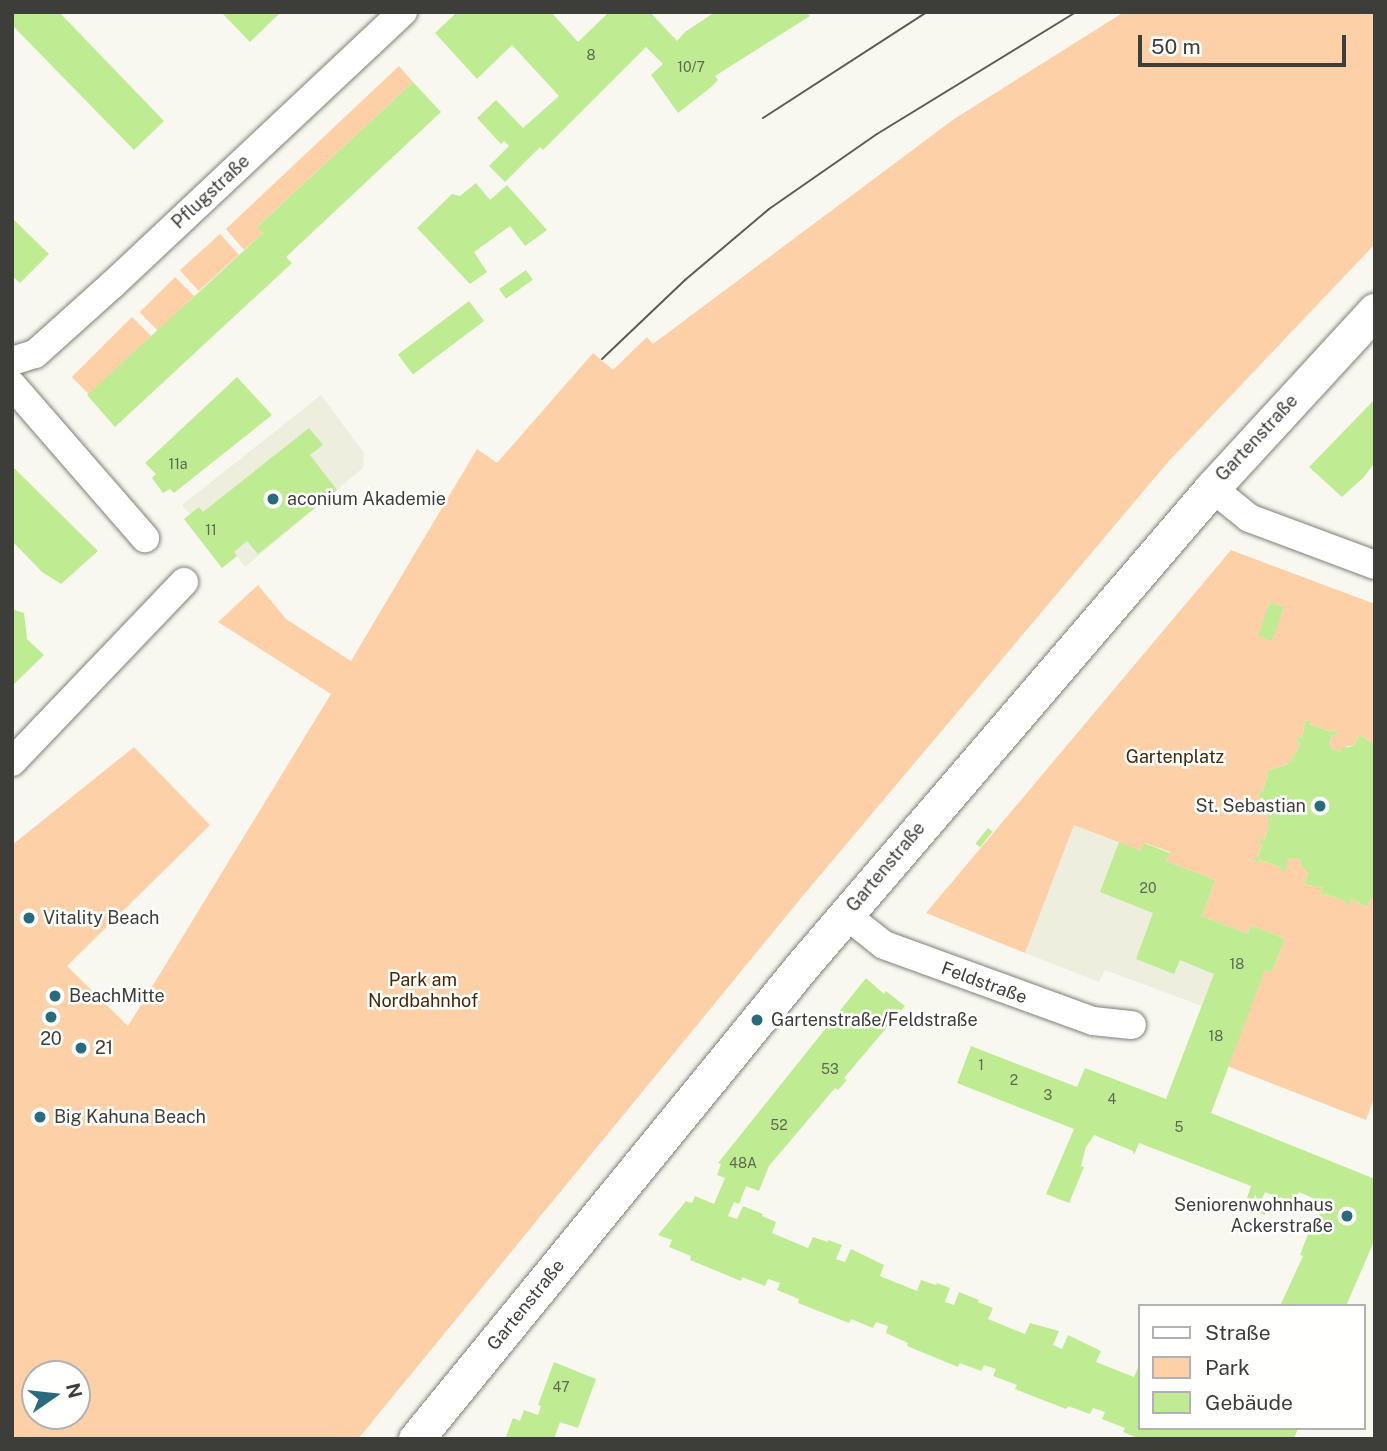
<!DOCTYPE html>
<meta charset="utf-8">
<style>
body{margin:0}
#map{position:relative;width:1387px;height:1451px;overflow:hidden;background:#f8f8f0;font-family:"Public Sans",sans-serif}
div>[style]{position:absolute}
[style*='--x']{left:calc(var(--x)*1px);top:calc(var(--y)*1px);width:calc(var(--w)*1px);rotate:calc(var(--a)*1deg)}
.built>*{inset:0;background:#edeede}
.green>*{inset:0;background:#fdd0a7;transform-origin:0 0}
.building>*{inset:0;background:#bfec93;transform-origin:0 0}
.roads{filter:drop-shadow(0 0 2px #808079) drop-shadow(0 0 2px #808079)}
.minor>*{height:28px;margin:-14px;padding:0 14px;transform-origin:14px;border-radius:14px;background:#fff}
.tertiary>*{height:35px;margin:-17.5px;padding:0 17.5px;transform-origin:17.5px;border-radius:17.5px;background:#fff}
.tram>*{height:2px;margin:-1px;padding:0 1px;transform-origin:1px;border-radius:1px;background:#5b5b57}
.dots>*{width:19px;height:19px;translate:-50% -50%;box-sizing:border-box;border:4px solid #fffffe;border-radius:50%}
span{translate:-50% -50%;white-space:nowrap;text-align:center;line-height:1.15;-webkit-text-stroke:5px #fffffe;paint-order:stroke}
.number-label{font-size:14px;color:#5e6950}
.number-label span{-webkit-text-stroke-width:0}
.street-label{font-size:18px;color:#3d3d3a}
.poi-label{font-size:18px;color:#3d3d3a}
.left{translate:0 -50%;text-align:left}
.right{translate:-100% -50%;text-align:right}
.park-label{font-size:18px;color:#442707}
.frame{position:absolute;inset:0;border:14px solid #3d3d3a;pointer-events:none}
.legend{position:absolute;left:1138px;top:1304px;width:228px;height:126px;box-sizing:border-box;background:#fffffe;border:2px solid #b1b1b0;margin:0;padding:9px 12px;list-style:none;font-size:21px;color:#3d3d3a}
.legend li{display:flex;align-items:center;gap:14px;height:35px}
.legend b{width:35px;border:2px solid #b1b1b0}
.north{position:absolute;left:21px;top:1360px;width:70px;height:70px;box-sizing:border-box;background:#fffffe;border:2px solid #b1b1b0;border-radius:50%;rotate:76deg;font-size:19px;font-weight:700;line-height:28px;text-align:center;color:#3d3d3a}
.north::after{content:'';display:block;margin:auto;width:24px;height:32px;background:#276b7c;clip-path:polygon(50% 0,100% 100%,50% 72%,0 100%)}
.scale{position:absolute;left:1138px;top:35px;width:208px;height:32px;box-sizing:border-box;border:4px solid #3d3d3a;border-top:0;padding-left:9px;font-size:21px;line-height:24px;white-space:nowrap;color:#3d3d3a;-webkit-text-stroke:5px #fffffe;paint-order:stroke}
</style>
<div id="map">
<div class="built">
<i style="clip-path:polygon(321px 395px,364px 453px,363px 468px,245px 567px,237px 556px,222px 568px,184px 519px,190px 514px,182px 505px)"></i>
<i style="clip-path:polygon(1074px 825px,1215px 880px,1251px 925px,1285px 939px,1272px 972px,1257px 991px,1202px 1006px,1105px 970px,1099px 982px,1025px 953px)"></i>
</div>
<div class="green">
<i style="clip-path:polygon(evenodd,1124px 12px,1375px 12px,1375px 244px,1168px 462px,806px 892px,358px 1439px,12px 1439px,12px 845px,134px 747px,210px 825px,67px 966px,128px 1026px,331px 694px,218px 622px,258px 585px,286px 619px,351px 661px,477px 449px,497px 463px,593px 353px,613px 370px,647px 337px,653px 344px,954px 119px,1124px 12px,35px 1374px,77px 1374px,77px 1416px,35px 1416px,35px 1374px)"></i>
<i style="clip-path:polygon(399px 66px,413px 82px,258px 226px,263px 233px,244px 250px,226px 229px)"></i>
<i style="left:220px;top:234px;width:28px;height:54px;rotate:48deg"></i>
<i style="left:175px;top:277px;width:27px;height:50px;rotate:45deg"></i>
<i style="left:132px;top:317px;width:27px;height:85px;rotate:45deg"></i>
<i style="clip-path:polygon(1231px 550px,1375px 604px,1375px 744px,1359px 735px,1354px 746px,1347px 746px,1341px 752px,1332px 749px,1329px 744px,1332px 736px,1337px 734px,1336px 730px,1331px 732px,1310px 724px,1308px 720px,1305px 721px,1302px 738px,1298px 737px,1296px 741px,1300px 743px,1296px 753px,1291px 757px,1293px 762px,1266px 771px,1268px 775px,1262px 792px,1258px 794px,1272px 819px,1266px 822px,1269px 826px,1264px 840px,1260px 839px,1259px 842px,1262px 844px,1258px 857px,1254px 859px,1255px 862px,1261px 860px,1280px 867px,1282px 872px,1288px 858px,1301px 859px,1300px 864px,1308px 873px,1304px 884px,1323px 888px,1320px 896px,1325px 894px,1345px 901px,1346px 905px,1350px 898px,1367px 907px,1371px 898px,1375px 898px,1375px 1096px,1366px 1120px,1227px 1066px,1265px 970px,1272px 972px,1285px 939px,1251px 925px,1248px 934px,1202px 916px,1215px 880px,1166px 861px,1170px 852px,1145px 843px,1141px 851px,1074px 825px,1025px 953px,926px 913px)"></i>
</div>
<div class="building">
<i style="clip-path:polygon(12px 12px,59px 12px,164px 121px,134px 150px,12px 25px)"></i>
<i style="clip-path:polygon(221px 12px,281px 12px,250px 42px)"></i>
<i style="clip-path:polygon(457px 12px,551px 12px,578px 42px,609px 12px,650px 12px,677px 41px,685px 32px,715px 12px,812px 12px,808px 14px,810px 16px,715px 76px,718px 80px,710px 88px,678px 113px,651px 75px,663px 64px,646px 47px,543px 150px,540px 147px,505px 182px,489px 166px,509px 146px,504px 141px,501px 144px,477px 118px,496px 100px,523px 128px,559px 96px,512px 45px,477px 79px,435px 33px)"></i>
<i style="clip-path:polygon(413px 82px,441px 112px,286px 257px,292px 263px,115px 427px,87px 395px,263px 233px,257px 227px)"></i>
<i style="clip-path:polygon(476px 183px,490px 200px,507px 185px,547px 230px,525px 246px,510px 226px,474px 252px,487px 272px,470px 284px,417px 228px,452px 194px,460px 196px)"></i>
<i style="clip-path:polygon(12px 218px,49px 254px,20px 283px,12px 276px)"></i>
<i style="left:526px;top:270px;width:12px;height:33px;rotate:55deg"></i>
<i style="left:469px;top:301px;width:25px;height:89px;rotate:53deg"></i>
<i style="clip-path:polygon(237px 377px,272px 415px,174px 493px,170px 489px,163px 493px,152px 478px,156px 474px,145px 463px)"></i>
<i style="clip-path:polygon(1375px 399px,1375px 462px,1364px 477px,1342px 497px,1309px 467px)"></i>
<i style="clip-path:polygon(309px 428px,323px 445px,310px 455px,337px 490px,258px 554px,247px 541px,234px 552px,237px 556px,222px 568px,184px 519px,199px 507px,203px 512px)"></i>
<i style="clip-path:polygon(12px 466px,98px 551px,61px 584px,42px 572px,12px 541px)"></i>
<i style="left:1270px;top:602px;width:15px;height:36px;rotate:20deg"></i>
<i style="clip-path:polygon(12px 609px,24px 613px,27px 639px,44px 655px,12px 686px)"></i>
<i style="clip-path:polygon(1309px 720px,1310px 724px,1331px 732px,1336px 730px,1337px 734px,1332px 736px,1329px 744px,1332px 749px,1341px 752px,1342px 748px,1354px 746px,1359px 735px,1375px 744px,1375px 898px,1371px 898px,1367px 907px,1350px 898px,1350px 904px,1346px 906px,1345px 901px,1325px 894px,1320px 896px,1323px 888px,1304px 884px,1308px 873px,1300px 864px,1301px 859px,1288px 858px,1286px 871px,1281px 872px,1280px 867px,1261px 860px,1255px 862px,1253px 858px,1258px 857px,1262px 844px,1259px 843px,1260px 838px,1264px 840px,1269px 826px,1266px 822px,1272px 819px,1268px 818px,1263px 798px,1259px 798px,1258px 793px,1262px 792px,1268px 775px,1266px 771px,1288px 764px,1289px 760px,1293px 762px,1291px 757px,1296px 753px,1300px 743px,1296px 741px,1298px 737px,1302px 738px,1305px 721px)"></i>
<i style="left:988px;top:828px;width:6px;height:20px;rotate:39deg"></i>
<i style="clip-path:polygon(1119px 842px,1141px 851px,1144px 843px,1170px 853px,1166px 861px,1215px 880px,1202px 916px,1248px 934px,1251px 925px,1285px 939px,1272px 972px,1265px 970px,1211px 1113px,1375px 1179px,1375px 1239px,1346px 1306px,1280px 1306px,1303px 1256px,1300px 1255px,1310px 1229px,1314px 1230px,1324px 1203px,1299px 1192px,1294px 1203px,1280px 1197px,1275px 1208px,1269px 1206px,1273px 1195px,1265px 1192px,1260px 1204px,1268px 1207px,1265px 1215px,1244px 1207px,1251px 1186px,1139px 1143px,1134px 1155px,1133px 1151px,1094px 1135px,1086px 1147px,1081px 1166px,1084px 1167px,1069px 1203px,1046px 1194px,1074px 1129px,957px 1083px,971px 1046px,1077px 1087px,1085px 1068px,1166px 1099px,1214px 974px,1180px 960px,1174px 974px,1136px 959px,1153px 913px,1100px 892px)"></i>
<i style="clip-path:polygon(866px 978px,884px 994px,886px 991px,905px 1006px,844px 1078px,847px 1080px,838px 1090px,835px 1088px,769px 1166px,759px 1191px,746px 1186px,739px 1204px,734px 1202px,728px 1216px,737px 1219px,743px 1206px,763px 1214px,762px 1216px,776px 1222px,772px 1233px,808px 1248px,813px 1237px,828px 1242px,828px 1240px,842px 1245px,836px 1259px,845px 1262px,851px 1249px,884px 1265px,880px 1276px,917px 1291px,921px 1280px,936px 1285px,937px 1283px,950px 1288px,945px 1302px,954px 1305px,959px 1292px,979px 1300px,978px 1302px,993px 1308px,988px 1319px,1025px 1334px,1030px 1323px,1059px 1331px,1053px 1345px,1062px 1349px,1068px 1335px,1101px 1351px,1096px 1362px,1134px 1377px,1140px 1362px,1140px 1428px,1298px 1428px,1294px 1439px,1140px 1439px,1123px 1432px,1125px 1428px,1102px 1419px,1105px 1412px,1093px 1408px,1090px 1414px,1068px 1406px,1066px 1409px,1015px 1389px,1017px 1385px,993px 1376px,996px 1369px,984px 1365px,981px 1371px,960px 1363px,958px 1367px,907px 1346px,908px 1343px,886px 1333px,888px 1326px,876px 1322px,873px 1328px,851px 1319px,849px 1323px,798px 1303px,799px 1299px,777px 1290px,780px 1283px,768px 1279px,765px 1286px,742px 1277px,741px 1281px,690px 1260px,691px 1256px,669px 1247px,672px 1240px,658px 1235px,686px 1201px,692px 1203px,695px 1196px,714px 1204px,725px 1178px,717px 1175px,721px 1164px,718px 1163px)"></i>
<i style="clip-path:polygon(554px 1362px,596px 1379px,578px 1428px,560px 1422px,554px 1439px,505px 1439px,513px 1418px,520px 1421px,524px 1410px,538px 1415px,541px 1406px,538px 1405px)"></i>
</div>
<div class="roads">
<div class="minor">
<i style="--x:12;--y:361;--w:24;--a:-17"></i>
<i style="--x:35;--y:354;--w:105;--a:-41.9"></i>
<i style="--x:113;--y:284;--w:398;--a:-43.2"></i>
<i style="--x:12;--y:385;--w:203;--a:49"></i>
<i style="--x:1212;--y:488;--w:48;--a:39"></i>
<i style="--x:1249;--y:518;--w:134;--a:20.5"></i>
<i style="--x:12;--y:762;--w:249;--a:-46.3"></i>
<i style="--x:846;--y:915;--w:48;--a:38.3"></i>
<i style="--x:884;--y:945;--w:222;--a:20"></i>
<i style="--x:1093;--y:1021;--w:39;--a:6"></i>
</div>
<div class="tertiary">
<i style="--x:416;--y:1439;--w:611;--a:-50.78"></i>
<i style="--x:802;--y:966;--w:630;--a:-49.38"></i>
<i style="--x:1212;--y:488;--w:241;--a:-47.4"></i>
</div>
</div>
<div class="tram">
<i style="--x:763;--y:118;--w:195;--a:-32.9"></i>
<i style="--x:602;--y:359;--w:115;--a:-43.6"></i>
<i style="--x:685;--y:280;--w:110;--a:-40.2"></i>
<i style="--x:769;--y:209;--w:131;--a:-34.8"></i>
<i style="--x:877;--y:134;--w:233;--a:-31.5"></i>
</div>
<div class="dots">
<i style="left:273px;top:499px;background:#276b7c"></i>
<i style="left:1320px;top:806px;background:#276b7c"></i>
<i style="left:29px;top:918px;background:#276b7c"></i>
<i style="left:55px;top:996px;background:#276b7c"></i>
<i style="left:51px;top:1017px;background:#276b7c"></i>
<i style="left:757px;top:1020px;background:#276b7c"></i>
<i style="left:81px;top:1048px;background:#276b7c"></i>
<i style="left:40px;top:1117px;background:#276b7c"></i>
<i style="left:1347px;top:1216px;background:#276b7c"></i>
</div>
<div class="number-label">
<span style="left:591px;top:55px">8</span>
<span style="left:691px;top:67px">10/7</span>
<span style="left:178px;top:464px">11a</span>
<span style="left:211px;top:530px">11</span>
<span style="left:1148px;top:888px">20</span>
<span style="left:1237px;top:964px">18</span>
<span style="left:1216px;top:1036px">18</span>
<span style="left:981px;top:1065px">1</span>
<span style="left:830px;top:1069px">53</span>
<span style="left:1014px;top:1080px">2</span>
<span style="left:1048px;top:1095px">3</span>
<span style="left:1112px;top:1099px">4</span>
<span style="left:779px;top:1125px">52</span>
<span style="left:1179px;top:1127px">5</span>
<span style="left:743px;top:1163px">48A</span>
<span style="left:561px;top:1387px">47</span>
</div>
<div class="street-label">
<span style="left:211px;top:192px;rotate:-43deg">Pflugstraße</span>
<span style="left:1257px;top:438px;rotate:-47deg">Gartenstraße</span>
<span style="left:886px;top:867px;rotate:-50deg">Gartenstraße</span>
<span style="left:984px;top:983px;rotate:20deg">Feldstraße</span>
<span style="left:526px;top:1305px;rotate:-51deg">Gartenstraße</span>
</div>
<div class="poi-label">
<span class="left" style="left:287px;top:499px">aconium Akademie</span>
<span class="right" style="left:1306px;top:806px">St. Sebastian</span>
<span class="left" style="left:43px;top:918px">Vitality Beach</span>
<span class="left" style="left:69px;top:996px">BeachMitte</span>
<span class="left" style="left:771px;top:1020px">Gartenstraße/Feldstraße</span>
<span style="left:51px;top:1039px">20</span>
<span class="left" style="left:95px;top:1048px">21</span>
<span class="left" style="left:54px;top:1117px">Big Kahuna Beach</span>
<span class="right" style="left:1333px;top:1216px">Seniorenwohnhaus<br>Ackerstraße</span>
</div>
<div class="park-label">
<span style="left:1175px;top:757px">Gartenplatz</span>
<span style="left:423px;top:991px">Park am<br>Nordbahnhof</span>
</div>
<div class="frame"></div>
<ul class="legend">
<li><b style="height:9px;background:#fff"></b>Straße</li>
<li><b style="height:19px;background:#fdd0a7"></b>Park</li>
<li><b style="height:19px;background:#bfec93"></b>Gebäude</li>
</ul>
<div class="north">N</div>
<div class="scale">50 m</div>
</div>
